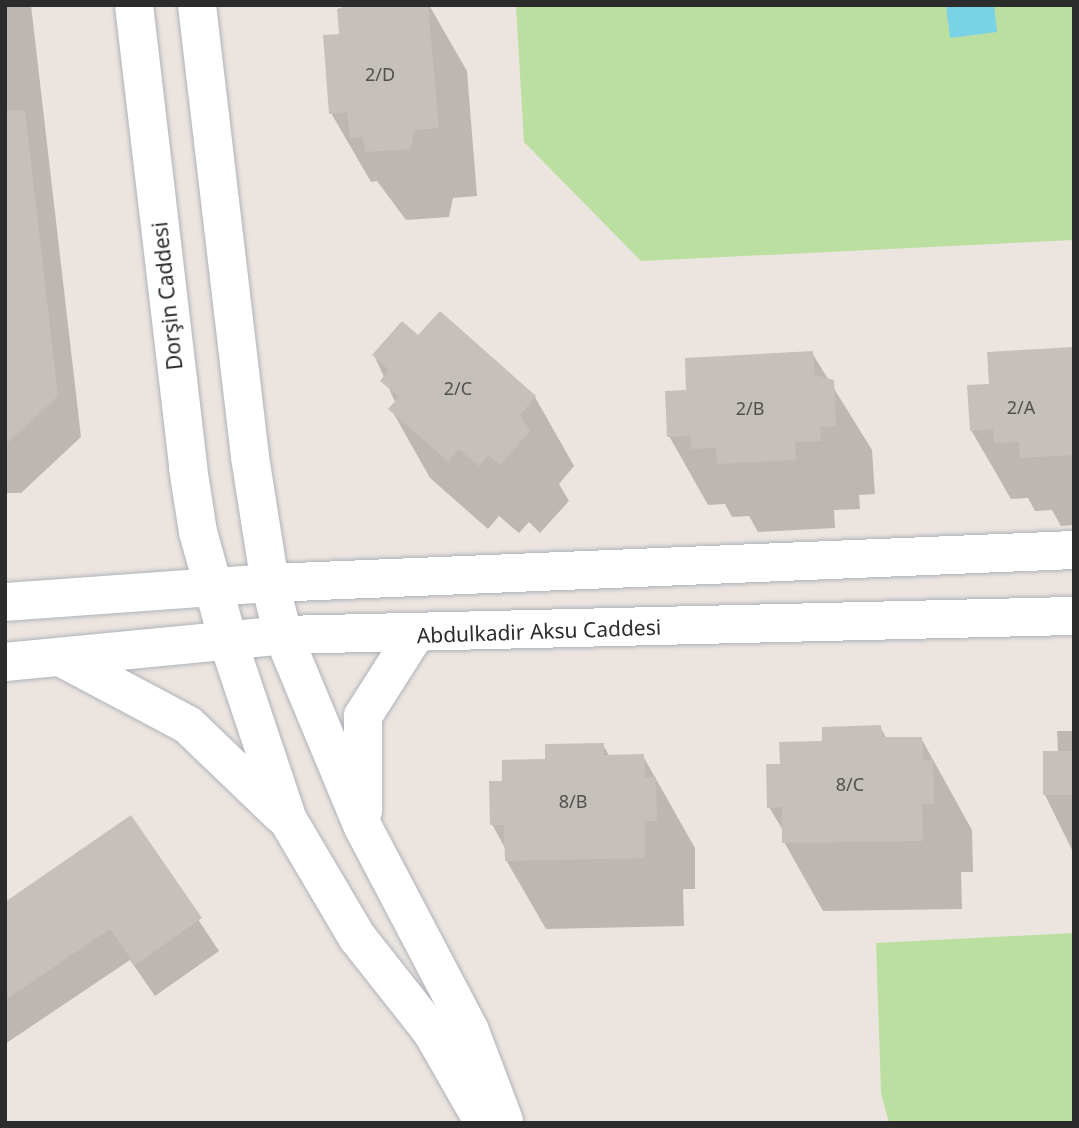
<!DOCTYPE html>
<meta charset="utf-8">
<style>
body{margin:0}
#map{position:relative;width:1079px;height:1128px;overflow:hidden;background:#ece5df;font-family:"Noto Sans",sans-serif}
div>[style]{position:absolute}
[style*='--x']{left:calc(var(--x)*1px);top:calc(var(--y)*1px);width:calc(var(--w)*1px);rotate:calc(var(--a)*1deg)}
.green>*{inset:0;background:#badfa0}
.water>*{inset:0;background:#7ad2e6}
.shadow>*{inset:0;background:#0003}
.building>*{inset:0;background:#c5c0ba;transform-origin:0 0}
.roads{filter:drop-shadow(0 0 2px #afb2bb) drop-shadow(0 0 2px #afb2bb)}
.secondary>*{height:38px;margin:-19px;padding:0 19px;transform-origin:19px;border-radius:19px;background:#fff}
span{translate:-50% -50%;white-space:nowrap;text-align:center;line-height:1.15;-webkit-text-stroke:6px #fff;paint-order:stroke}
.number-label{font-size:18px;color:#525150}
.number-label span{-webkit-text-stroke-width:0}
.street-label{font-size:21px;color:#2c2c2c}
.frame{position:absolute;inset:0;border:7px solid #2c2c2c;pointer-events:none}
</style>
<div id="map">
<div class="green">
<i style="clip-path:polygon(516px 5px,1074px 5px,1074px 240px,641px 261px,524px 142px)"></i>
<i style="clip-path:polygon(1074px 933px,1074px 1123px,889px 1123px,881px 1093px,876px 943px)"></i>
</div>
<div class="water">
<i style="clip-path:polygon(946px 5px,994px 5px,997px 32px,950px 38px)"></i>
</div>
<div class="shadow">
<i style="clip-path:polygon(5px 5px,31px 5px,81px 437px,21px 493px,5px 493px)"></i>
<i style="clip-path:polygon(352px 5px,429px 5px,467px 71px,477px 196px,453px 198px,449px 217px,406px 220px,377px 181px,371px 182px,331px 113px,341px 35px)"></i>
<i style="clip-path:polygon(440px 314px,535px 397px,574px 466px,559px 484px,569px 501px,540px 533px,529px 522px,519px 533px,499px 516px,488px 529px,430px 478px,391px 409px,396px 404px,374px 355px,418px 338px)"></i>
<i style="clip-path:polygon(1074px 349px,1074px 525px,1061px 526px,1052px 510px,1035px 511px,1028px 498px,1011px 499px,971px 430px,991px 385px)"></i>
<i style="clip-path:polygon(812px 353px,872px 450px,875px 494px,859px 495px,860px 509px,834px 510px,835px 528px,758px 532px,749px 516px,732px 517px,725px 504px,708px 505px,669px 436px,688px 392px)"></i>
<i style="clip-path:polygon(880px 727px,887px 739px,921px 738px,972px 830px,973px 872px,961px 872px,962px 909px,823px 911px,784px 842px,784px 832px,769px 807px,782px 765px,824px 743px)"></i>
<i style="clip-path:polygon(1057px 731px,1074px 731px,1074px 854px,1045px 795px,1058px 753px)"></i>
<i style="clip-path:polygon(603px 745px,610px 757px,643px 756px,695px 848px,695px 889px,683px 889px,684px 926px,546px 929px,506px 860px,506px 850px,492px 824px,504px 783px,546px 761px)"></i>
<i style="clip-path:polygon(130px 817px,219px 951px,155px 996px,130px 960px,5px 1044px,5px 904px)"></i>
</div>
<div class="building">
<i style="clip-path:polygon(350px 5px,428px 5px,439px 128px,414px 130px,411px 149px,365px 152px,363px 137px,350px 138px,347px 112px,329px 114px,323px 35px,339px 34px,337px 9px)"></i>
<i style="clip-path:polygon(25px 110px,58px 396px,5px 445px,5px 111px)"></i>
<i style="clip-path:polygon(440px 311px,536px 396px,520px 415px,530px 431px,500px 465px,488px 455px,479px 466px,459px 449px,448px 461px,388px 409px,399px 397px,380px 381px,389px 370px,372px 355px,402px 321px,418px 335px)"></i>
<i style="clip-path:polygon(1074px 347px,1074px 455px,1020px 458px,1019px 442px,994px 443px,993px 429px,970px 431px,967px 385px,989px 384px,987px 352px)"></i>
<i style="clip-path:polygon(813px 351px,815px 375px,834px 380px,836px 426px,820px 427px,821px 441px,795px 442px,796px 460px,717px 464px,716px 448px,691px 449px,691px 436px,667px 437px,665px 391px,686px 390px,685px 358px)"></i>
<i style="clip-path:polygon(881px 725px,882px 737px,922px 737px,923px 760px,933px 760px,934px 804px,922px 804px,923px 841px,782px 843px,782px 807px,767px 808px,766px 764px,780px 764px,779px 742px,822px 741px,822px 727px)"></i>
<i style="clip-path:polygon(604px 743px,604px 755px,644px 754px,645px 778px,656px 777px,657px 821px,645px 821px,645px 858px,505px 861px,504px 825px,490px 825px,489px 781px,502px 781px,502px 760px,545px 759px,545px 744px)"></i>
<i style="left:1074px;top:751px;width:44px;height:31px;rotate:90deg"></i>
<i style="clip-path:polygon(131px 815px,202px 918px,135px 965px,110px 929px,5px 1000px,5px 902px)"></i>
</div>
<div class="roads">
<div class="secondary">
<i style="--x:134;--y:5;--w:466;--a:83.3"></i>
<i style="--x:188;--y:468;--w:65;--a:81.1"></i>
<i style="--x:198;--y:532;--w:116;--a:74.5"></i>
<i style="--x:229;--y:644;--w:186;--a:71.5"></i>
<i style="--x:288;--y:820;--w:136;--a:59.5"></i>
<i style="--x:357;--y:937;--w:121;--a:51.7"></i>
<i style="--x:432;--y:1032;--w:105;--a:60.3"></i>
<i style="--x:197;--y:5;--w:455;--a:83.3"></i>
<i style="--x:250;--y:457;--w:128;--a:81"></i>
<i style="--x:270;--y:583;--w:54;--a:76"></i>
<i style="--x:283;--y:635;--w:208;--a:67.4"></i>
<i style="--x:363;--y:827;--w:230;--a:62.3"></i>
<i style="--x:470;--y:1031;--w:96;--a:69.3"></i>
<i style="--x:5;--y:602;--w:266;--a:-4.1"></i>
<i style="--x:270;--y:583;--w:805;--a:-2.35"></i>
<i style="--x:64;--y:659;--w:140;--a:28"></i>
<i style="--x:188;--y:725;--w:130;--a:43.8"></i>
<i style="--x:5;--y:662;--w:279;--a:-5.5"></i>
<i style="--x:283;--y:635;--w:791;--a:-1.38"></i>
<i style="--x:363;--y:811;--w:95;--a:-90"></i>
<i style="--x:363;--y:716;--w:97;--a:-57.6"></i>
</div>
</div>
<div class="number-label">
<span style="left:380px;top:74px">2/D</span>
<span style="left:458px;top:388px">2/C</span>
<span style="left:1021px;top:407px">2/A</span>
<span style="left:750px;top:408px">2/B</span>
<span style="left:850px;top:784px">8/C</span>
<span style="left:573px;top:801px">8/B</span>
</div>
<div class="street-label">
<span style="left:167px;top:296px;rotate:-96deg">Dorşin Caddesi</span>
<span style="left:539px;top:631px;rotate:-2deg">Abdulkadir Aksu Caddesi</span>
</div>
<div class="frame"></div>
</div>
